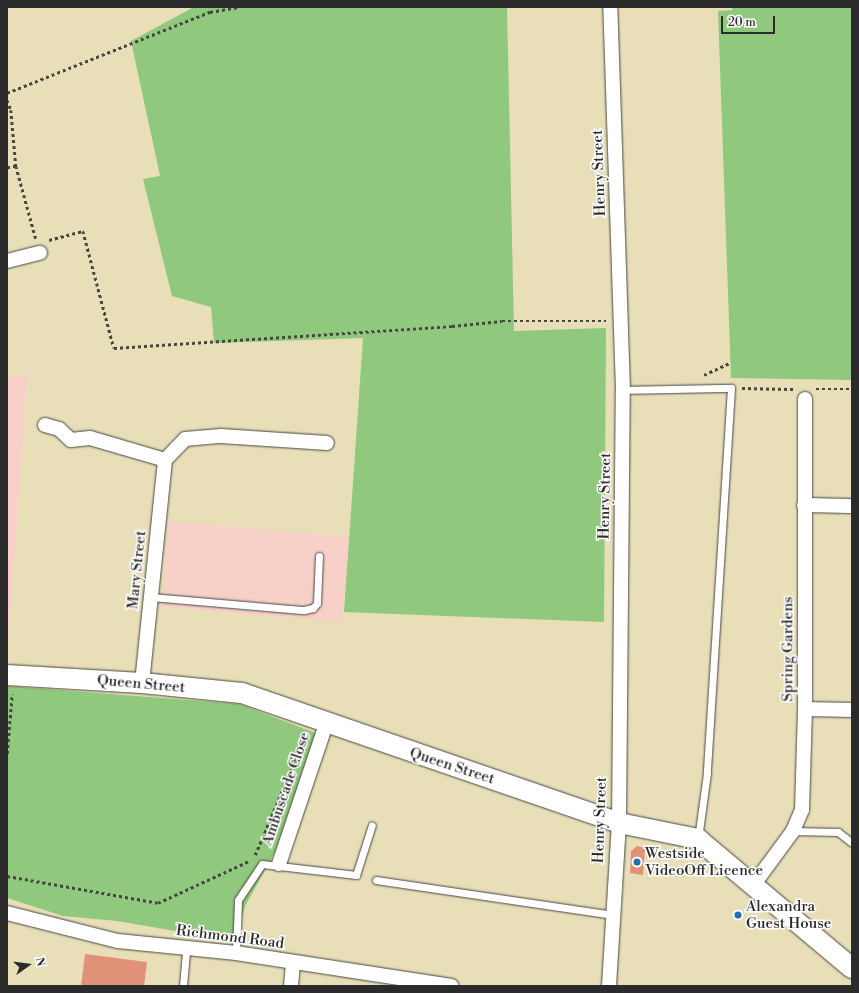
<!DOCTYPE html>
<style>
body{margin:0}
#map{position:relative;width:859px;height:993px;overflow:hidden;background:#e8dfb9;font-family:"Libre Bodoni",serif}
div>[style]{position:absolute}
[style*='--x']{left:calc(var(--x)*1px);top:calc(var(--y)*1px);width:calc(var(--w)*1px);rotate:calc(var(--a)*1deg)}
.built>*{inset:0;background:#f7d1c7;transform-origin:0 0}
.green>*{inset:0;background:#90c97d}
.building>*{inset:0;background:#e09279}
.path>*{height:2.5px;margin-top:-1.25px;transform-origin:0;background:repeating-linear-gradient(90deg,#474640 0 3px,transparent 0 6px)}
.roads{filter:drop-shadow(0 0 1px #474640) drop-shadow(0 0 1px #474640)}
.lane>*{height:7px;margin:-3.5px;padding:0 3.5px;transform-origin:3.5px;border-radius:3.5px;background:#fff}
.street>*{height:14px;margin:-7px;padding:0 7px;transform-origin:7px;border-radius:7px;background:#fff}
.secondary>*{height:20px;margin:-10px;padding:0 10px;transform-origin:10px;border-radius:10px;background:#fff}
.dots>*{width:11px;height:11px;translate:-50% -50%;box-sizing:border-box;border:2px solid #fff;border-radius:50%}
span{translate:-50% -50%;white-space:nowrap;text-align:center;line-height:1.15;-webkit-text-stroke:3px #fff;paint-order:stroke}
.street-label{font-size:15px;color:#2b2b2b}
.poi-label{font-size:15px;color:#2b2b2b}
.left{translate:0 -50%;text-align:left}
.frame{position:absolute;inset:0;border:8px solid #2b2b2b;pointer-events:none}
.north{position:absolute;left:8px;top:945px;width:40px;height:40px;-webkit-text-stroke:3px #fff;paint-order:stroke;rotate:76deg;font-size:11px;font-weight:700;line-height:16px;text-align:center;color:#2b2b2b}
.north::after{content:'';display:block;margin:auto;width:14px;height:18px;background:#2b2b2b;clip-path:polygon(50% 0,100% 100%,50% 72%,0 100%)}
.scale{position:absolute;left:721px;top:16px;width:54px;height:18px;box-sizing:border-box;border:2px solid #2b2b2b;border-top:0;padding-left:5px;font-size:12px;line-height:14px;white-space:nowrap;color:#2b2b2b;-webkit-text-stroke:3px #fff;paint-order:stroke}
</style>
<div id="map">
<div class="built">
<i style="clip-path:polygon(28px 373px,7px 660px,7px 378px)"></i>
<i style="left:169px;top:521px;width:181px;height:86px;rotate:5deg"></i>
</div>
<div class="green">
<i style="clip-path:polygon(194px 7px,507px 7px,514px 331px,606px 328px,604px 622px,344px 612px,363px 338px,214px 343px,211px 307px,172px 296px,143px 179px,160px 176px,131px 41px)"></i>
<i style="clip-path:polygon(732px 7px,852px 7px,852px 380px,731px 378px,718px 11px,732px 10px)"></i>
<i style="clip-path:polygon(7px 686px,239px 704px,318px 734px,276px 850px,245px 906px,234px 941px,117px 921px,63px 916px,7px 898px)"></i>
</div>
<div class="building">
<i style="clip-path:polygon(637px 846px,645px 848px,643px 875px,630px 873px,631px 851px)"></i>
<i style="clip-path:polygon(85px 954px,147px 962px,144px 986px,81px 986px)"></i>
</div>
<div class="path">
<i style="--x:7;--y:93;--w:219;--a:-21.8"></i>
<i style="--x:210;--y:12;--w:29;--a:-10"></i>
<i style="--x:7;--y:100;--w:11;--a:68"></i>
<i style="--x:11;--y:110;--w:56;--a:84.9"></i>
<i style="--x:16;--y:166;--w:9;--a:167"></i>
<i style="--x:16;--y:166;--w:76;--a:74.7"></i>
<i style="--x:49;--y:240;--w:35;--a:-15"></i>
<i style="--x:83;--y:231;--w:121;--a:75.2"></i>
<i style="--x:114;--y:348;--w:339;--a:-3.7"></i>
<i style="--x:452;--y:326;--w:50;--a:-5.7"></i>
<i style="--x:502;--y:321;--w:104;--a:0"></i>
<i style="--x:704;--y:375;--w:29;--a:-25"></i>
<i style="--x:742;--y:388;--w:51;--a:1.1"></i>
<i style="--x:816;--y:389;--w:36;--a:0"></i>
<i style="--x:7;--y:754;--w:60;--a:-85.2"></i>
<i style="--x:255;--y:855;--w:105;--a:-67.1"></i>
<i style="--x:7;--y:876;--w:153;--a:10.1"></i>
<i style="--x:158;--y:903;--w:100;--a:-24.8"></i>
</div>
<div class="roads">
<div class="lane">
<i style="--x:623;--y:390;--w:108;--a:-1.1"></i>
<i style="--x:731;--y:388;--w:386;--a:93.6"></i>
<i style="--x:707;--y:773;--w:67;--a:97.8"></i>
<i style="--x:151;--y:597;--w:154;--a:4.9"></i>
<i style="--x:304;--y:610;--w:9;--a:-13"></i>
<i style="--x:313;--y:608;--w:6;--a:-51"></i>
<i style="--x:317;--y:603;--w:47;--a:-87.6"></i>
<i style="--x:793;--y:831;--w:45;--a:1.3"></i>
<i style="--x:838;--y:832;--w:18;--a:38"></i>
<i style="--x:376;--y:880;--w:240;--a:8.4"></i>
<i style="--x:236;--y:953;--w:53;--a:-87.8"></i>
<i style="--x:238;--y:900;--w:43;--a:-56.3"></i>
<i style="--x:262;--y:864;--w:95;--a:6.7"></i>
<i style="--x:356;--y:875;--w:52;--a:-72.3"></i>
<i style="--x:183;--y:986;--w:38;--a:-85"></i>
</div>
<div class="street">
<i style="--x:7;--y:261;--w:34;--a:-14"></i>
<i style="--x:45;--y:425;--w:15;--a:16"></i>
<i style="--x:59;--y:429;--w:16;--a:43"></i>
<i style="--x:71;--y:440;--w:19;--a:-6"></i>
<i style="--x:90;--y:438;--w:78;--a:16.3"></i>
<i style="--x:165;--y:460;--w:29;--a:-46"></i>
<i style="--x:185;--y:439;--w:36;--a:-5"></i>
<i style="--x:221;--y:436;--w:106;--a:3.8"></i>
<i style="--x:804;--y:505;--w:48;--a:1.2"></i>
<i style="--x:142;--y:683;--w:224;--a:-84.1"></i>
<i style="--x:805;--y:709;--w:47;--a:1.2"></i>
<i style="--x:279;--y:864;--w:148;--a:-71.4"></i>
<i style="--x:754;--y:884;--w:66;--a:-53.7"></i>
<i style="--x:793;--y:831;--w:23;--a:-67"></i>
<i style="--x:802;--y:810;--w:101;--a:-88.3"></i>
<i style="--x:805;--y:709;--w:310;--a:-90"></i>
<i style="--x:7;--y:913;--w:114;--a:14.2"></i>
<i style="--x:118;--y:941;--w:119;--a:5.8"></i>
<i style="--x:236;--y:953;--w:218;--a:8.7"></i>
<i style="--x:291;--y:986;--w:24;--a:-85"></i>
<i style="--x:609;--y:986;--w:163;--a:-86.5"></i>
<i style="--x:619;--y:823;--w:433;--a:-89.5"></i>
<i style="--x:623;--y:390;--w:383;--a:-91.9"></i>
</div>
<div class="secondary">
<i style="--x:7;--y:675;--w:135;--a:3.4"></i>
<i style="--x:142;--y:683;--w:100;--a:5.7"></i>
<i style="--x:242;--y:693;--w:399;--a:19"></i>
<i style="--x:619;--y:823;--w:81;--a:11.4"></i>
<i style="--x:698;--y:839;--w:201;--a:40"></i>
</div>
</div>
<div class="dots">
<i style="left:637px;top:862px;background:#1f6fb2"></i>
<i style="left:738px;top:915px;background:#1f6fb2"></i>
</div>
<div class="street-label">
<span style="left:599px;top:173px;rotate:-92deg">Henry Street</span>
<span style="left:605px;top:496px;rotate:-89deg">Henry Street</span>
<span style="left:137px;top:570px;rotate:-84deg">Mary Street</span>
<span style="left:788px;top:649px;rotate:-90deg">Spring Gardens</span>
<span style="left:141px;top:684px;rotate:5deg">Queen Street</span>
<span style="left:452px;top:766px;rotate:18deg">Queen Street</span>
<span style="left:286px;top:789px;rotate:-71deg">Ambuscade Close</span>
<span style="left:600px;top:820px;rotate:-88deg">Henry Street</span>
<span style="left:230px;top:937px;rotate:7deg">Richmond Road</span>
</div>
<div class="poi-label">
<span class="left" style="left:645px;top:862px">Westside<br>VideoOff Licence</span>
<span class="left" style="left:746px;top:915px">Alexandra<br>Guest House</span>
</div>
<div class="frame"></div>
<div class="north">N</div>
<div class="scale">20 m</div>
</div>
